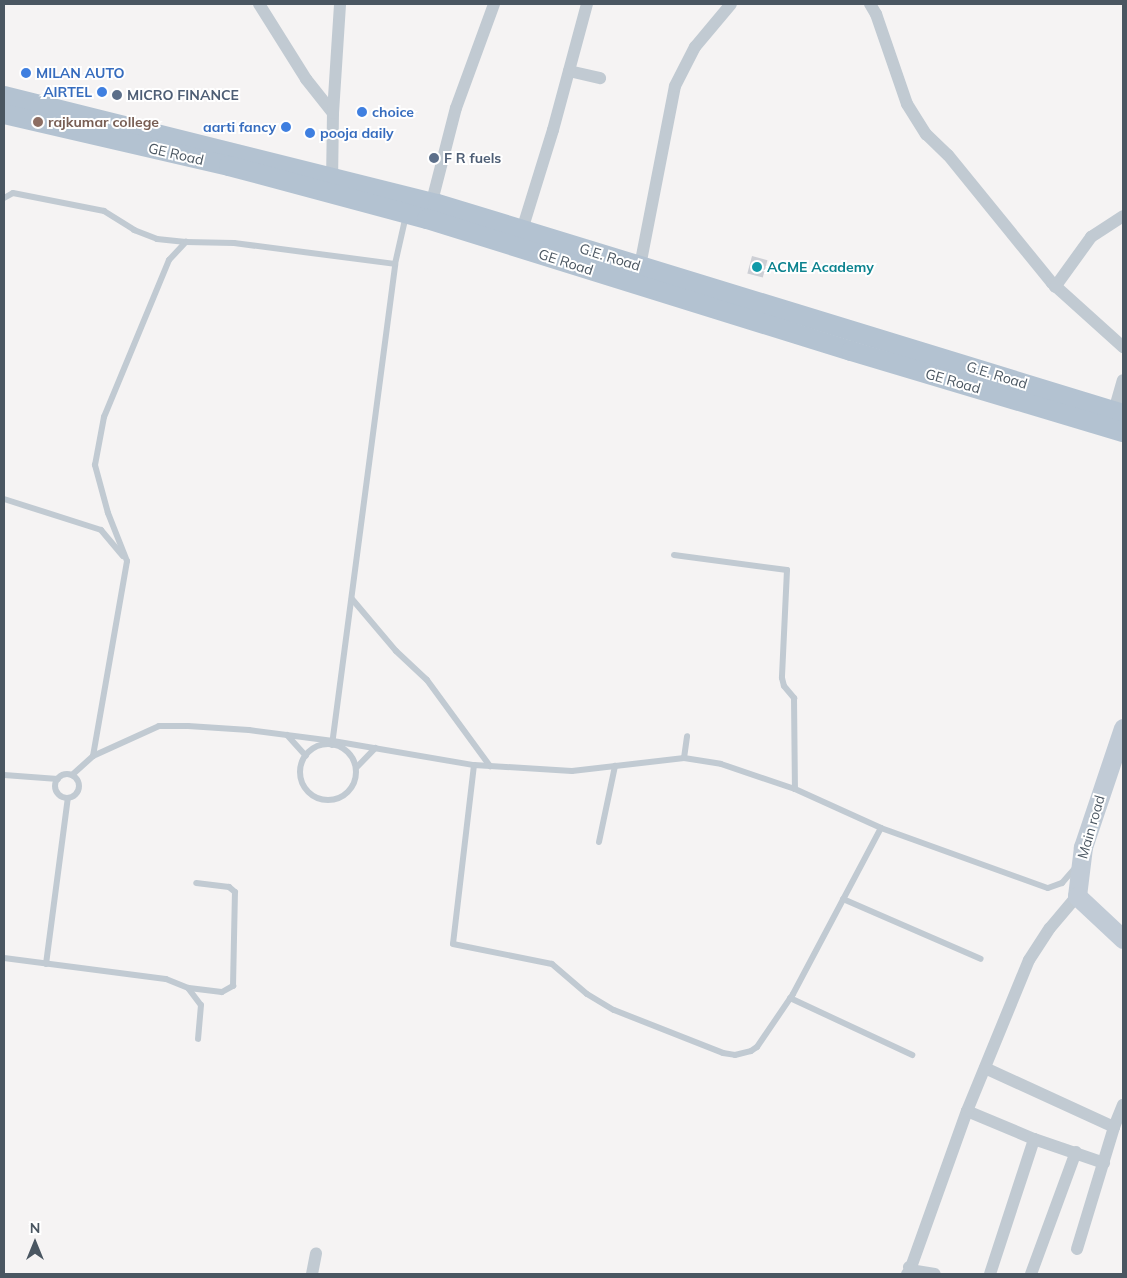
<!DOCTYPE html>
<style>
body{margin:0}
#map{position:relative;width:1127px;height:1278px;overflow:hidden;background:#f5f3f3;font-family:Mulish,sans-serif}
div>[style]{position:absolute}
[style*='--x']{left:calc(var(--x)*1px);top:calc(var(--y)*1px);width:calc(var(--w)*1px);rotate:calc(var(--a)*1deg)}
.building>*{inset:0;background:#cdcfd5;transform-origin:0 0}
.lane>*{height:6px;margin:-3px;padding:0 3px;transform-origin:3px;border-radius:3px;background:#c1cad2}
.lane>.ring{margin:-3px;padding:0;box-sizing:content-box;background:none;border:6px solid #c1cad2;border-radius:50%}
.street>*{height:12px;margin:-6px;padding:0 6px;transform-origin:6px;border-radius:6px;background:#c1cad2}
.secondary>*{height:19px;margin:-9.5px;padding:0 9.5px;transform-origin:9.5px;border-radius:9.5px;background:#c1cbd6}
.primary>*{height:20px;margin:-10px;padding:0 10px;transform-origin:10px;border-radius:10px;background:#b3c2d1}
.dots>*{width:14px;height:14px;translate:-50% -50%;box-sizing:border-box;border:2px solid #fff;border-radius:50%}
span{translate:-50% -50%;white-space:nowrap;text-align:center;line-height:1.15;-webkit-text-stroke:4px #fff;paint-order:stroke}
.shop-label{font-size:14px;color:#366cbe;font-weight:700}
.left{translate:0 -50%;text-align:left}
.right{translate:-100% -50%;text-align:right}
.service-label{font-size:14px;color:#4e5e75;font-weight:700}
.education-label{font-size:14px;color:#785e54;font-weight:700}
.street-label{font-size:14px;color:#4a5661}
.culture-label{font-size:14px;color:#0d838f;font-weight:700}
.frame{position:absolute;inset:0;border:5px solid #4a5661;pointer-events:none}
.north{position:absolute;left:10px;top:1218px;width:50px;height:50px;-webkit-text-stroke:4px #fff;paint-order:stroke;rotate:0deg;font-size:14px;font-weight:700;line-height:20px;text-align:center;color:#4a5661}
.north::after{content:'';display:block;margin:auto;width:18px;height:22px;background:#4a5661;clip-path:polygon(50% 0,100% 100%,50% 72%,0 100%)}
</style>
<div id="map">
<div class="building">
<i style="left:752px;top:256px;width:16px;height:18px;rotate:15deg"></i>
</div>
<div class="lane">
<i style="--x:4;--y:198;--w:10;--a:-29"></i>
<i style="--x:13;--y:193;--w:93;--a:11.2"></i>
<i style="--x:104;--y:211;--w:36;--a:32"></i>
<i style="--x:134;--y:230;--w:25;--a:21"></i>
<i style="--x:157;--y:239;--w:29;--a:6"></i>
<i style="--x:4;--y:499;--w:102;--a:17.7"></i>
<i style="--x:101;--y:530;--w:34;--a:50"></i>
<i style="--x:674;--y:555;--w:114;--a:7.6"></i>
<i style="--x:787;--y:570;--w:108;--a:92.7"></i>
<i style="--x:782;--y:678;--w:8;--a:76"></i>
<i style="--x:784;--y:686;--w:16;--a:50"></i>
<i style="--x:794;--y:698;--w:91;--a:89.4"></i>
<i style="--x:352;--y:599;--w:68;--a:49.8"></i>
<i style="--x:396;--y:651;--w:42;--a:43.1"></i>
<i style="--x:427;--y:680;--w:107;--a:53.8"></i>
<i style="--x:287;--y:735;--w:28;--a:48"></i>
<i class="ring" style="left:300px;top:744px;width:50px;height:50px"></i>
<i style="--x:332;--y:745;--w:485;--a:-82.5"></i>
<i style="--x:395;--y:264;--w:50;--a:-77.3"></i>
<i style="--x:93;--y:756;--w:72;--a:-24.4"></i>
<i style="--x:159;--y:726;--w:29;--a:0"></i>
<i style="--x:188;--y:726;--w:61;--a:3.8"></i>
<i style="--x:249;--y:730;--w:85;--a:7.5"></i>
<i style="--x:333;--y:741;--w:143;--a:9.7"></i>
<i style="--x:474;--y:765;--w:180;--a:96.7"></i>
<i style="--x:453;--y:944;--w:101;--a:11.4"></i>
<i style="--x:552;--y:964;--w:46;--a:40.6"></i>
<i style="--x:587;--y:994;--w:31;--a:31"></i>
<i style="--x:614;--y:1010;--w:117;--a:21.5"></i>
<i style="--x:723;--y:1053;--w:12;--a:9"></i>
<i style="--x:735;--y:1055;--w:16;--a:-14"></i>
<i style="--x:751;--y:1051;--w:7;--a:-34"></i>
<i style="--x:757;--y:1047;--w:64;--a:-55.8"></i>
<i style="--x:793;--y:994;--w:188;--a:-62.1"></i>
<i style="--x:684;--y:758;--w:22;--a:-82"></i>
<i style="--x:474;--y:765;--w:98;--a:3.5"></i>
<i style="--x:572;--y:771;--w:113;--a:-6.6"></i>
<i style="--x:684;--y:758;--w:37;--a:9"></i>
<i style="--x:721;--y:764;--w:78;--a:18.7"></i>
<i style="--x:795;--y:789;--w:94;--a:24.4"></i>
<i style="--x:881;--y:828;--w:177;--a:19.8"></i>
<i style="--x:1048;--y:888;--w:15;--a:-20"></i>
<i style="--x:1062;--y:883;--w:20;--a:-49"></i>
<i style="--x:356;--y:768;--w:28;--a:-46"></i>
<i class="ring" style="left:55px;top:774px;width:18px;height:18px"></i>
<i style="--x:4;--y:775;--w:54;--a:4.2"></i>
<i style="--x:72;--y:775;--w:28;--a:-42"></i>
<i style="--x:93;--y:756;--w:198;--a:-80.1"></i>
<i style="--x:127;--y:561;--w:52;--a:-111.6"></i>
<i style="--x:108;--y:513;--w:50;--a:-105.2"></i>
<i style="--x:95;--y:465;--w:49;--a:-79.4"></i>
<i style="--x:104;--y:417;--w:170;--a:-67.5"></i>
<i style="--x:169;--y:260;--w:25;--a:-47"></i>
<i style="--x:186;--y:242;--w:48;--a:1.2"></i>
<i style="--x:234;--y:243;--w:162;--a:7.4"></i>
<i style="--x:599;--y:842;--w:78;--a:-78.1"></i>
<i style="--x:843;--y:899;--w:150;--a:23.5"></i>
<i style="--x:4;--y:958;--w:163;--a:7.4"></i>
<i style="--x:166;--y:979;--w:24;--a:22"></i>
<i style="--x:188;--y:988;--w:21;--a:53"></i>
<i style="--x:201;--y:1005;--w:34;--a:95"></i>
<i style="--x:46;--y:964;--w:167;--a:-82.5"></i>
<i style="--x:189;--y:988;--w:33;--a:7"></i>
<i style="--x:222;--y:992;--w:13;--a:-29"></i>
<i style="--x:233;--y:986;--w:94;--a:-88.8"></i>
<i style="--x:235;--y:892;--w:8;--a:-140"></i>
<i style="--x:229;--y:887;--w:33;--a:-173"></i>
<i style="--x:790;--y:998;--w:135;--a:25"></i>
</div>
<div class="street">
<i style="--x:259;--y:4;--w:89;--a:57.9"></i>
<i style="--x:306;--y:79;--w:43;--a:51.5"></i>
<i style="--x:870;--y:4;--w:12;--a:59"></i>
<i style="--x:876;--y:14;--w:95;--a:71"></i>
<i style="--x:907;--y:104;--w:36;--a:58"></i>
<i style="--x:926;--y:134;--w:30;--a:44"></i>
<i style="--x:948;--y:155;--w:165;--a:50.9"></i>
<i style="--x:1052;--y:283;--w:96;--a:42"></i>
<i style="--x:569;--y:71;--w:32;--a:13"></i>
<i style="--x:332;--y:184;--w:71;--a:-89.2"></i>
<i style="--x:333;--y:113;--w:109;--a:-86.3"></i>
<i style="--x:430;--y:209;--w:104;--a:-75.6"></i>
<i style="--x:456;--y:108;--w:111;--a:-69.9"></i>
<i style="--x:522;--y:230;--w:105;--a:-72.8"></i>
<i style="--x:553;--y:130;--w:131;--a:-74.9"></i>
<i style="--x:640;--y:266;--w:183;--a:-79"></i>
<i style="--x:675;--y:86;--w:44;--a:-62.9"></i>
<i style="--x:695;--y:47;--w:56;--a:-50.1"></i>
<i style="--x:1055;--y:287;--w:62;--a:-54.2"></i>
<i style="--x:1091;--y:237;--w:38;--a:-33"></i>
<i style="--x:1114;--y:411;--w:32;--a:-74"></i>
<i style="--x:985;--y:1068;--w:142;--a:24.6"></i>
<i style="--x:967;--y:1111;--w:73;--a:22.7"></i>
<i style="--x:1034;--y:1139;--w:74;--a:18.9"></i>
<i style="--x:1077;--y:1249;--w:127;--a:-73.1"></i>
<i style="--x:1114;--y:1127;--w:24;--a:-68"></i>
<i style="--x:909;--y:1267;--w:3;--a:72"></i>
<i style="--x:910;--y:1270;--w:169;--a:-70.3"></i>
<i style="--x:967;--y:1111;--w:163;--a:-67.7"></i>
<i style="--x:1029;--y:960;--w:38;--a:-57"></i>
<i style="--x:1050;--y:928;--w:42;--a:-49.8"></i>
<i style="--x:312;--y:1274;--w:21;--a:-79"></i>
<i style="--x:907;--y:1274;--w:5;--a:-53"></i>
<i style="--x:910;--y:1270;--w:25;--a:9"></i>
<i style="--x:990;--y:1274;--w:142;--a:-71.9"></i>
<i style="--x:1031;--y:1274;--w:130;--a:-69.8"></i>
</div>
<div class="secondary">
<i style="--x:1123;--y:728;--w:126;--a:108.6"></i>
<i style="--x:1083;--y:847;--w:49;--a:97"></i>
<i style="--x:1077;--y:896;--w:63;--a:43.1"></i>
</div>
<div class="primary">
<i style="--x:4;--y:96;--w:447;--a:14"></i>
<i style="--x:438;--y:204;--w:716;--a:17.04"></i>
<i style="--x:4;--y:114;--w:231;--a:13"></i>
<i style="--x:229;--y:166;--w:205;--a:15"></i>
<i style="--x:427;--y:219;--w:444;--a:17.3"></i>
<i style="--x:851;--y:351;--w:284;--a:16.6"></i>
</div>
<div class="dots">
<i style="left:26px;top:73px;background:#3f7fe0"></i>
<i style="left:102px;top:92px;background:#3f7fe0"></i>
<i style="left:117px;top:95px;background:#5c6f8a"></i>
<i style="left:362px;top:112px;background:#3f7fe0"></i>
<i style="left:38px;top:122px;background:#8d6e63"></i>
<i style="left:286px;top:127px;background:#3f7fe0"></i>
<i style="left:310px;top:133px;background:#3f7fe0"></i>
<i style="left:434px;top:158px;background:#5c6f8a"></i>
<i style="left:757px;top:267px;background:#0f9aa8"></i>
</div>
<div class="shop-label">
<span class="left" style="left:36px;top:73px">MILAN AUTO</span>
<span class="right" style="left:92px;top:92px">AIRTEL</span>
<span class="left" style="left:372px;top:112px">choice</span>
<span class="right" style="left:276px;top:127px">aarti fancy</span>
<span class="left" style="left:320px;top:133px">pooja daily</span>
</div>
<div class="service-label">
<span class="left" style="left:127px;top:95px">MICRO FINANCE</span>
<span class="left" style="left:444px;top:158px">F R fuels</span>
</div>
<div class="education-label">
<span class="left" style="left:48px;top:122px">rajkumar college</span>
</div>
<div class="street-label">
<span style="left:176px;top:154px;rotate:13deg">GE Road</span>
<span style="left:610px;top:257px;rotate:17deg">G.E. Road</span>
<span style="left:566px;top:262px;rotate:18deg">GE Road</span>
<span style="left:997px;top:375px;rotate:17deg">G.E. Road</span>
<span style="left:953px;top:381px;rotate:16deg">GE Road</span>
<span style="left:1091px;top:827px;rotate:-74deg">Main road</span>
</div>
<div class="culture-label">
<span class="left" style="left:767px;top:267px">ACME Academy</span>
</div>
<div class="frame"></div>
<div class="north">N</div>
</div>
